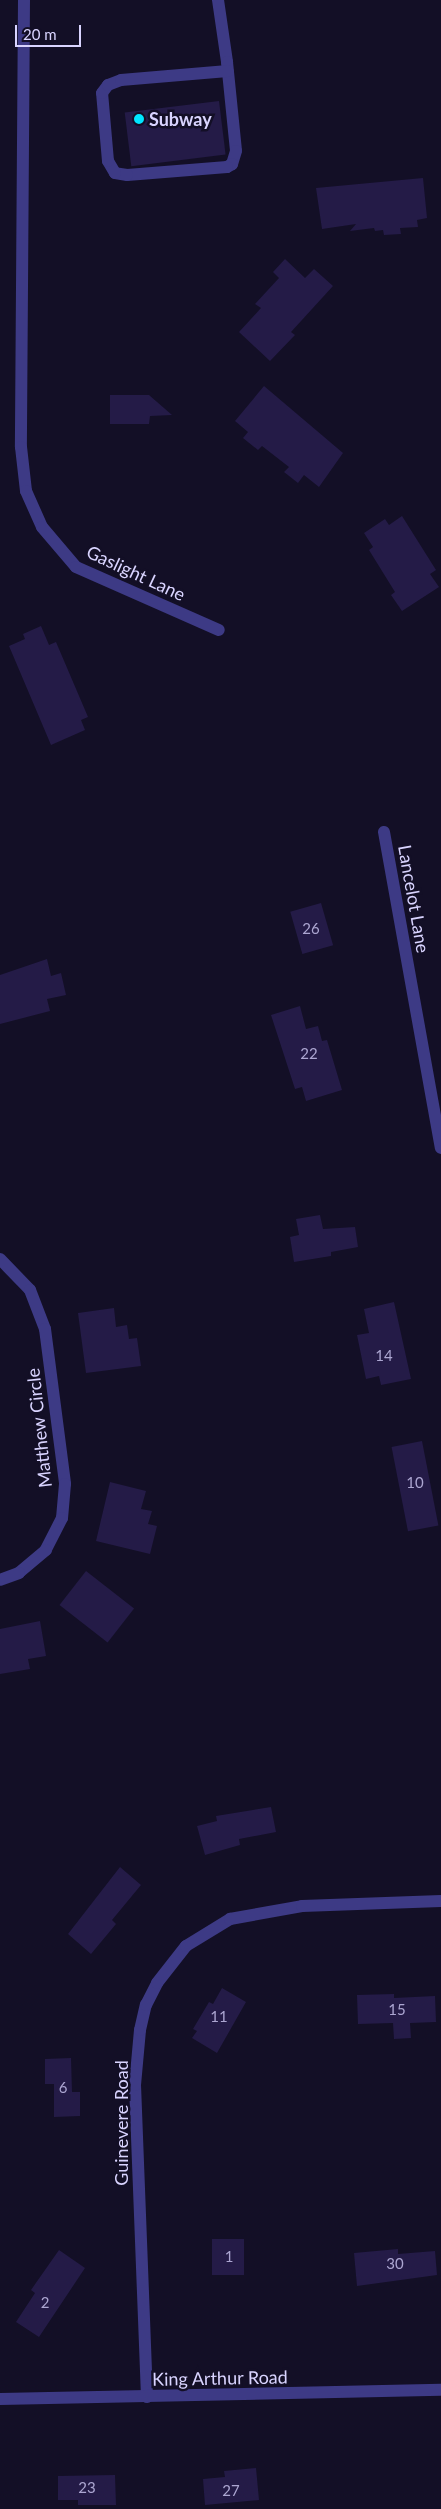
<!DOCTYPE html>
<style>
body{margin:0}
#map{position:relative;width:441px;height:2509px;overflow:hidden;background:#130f26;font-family:Lato,sans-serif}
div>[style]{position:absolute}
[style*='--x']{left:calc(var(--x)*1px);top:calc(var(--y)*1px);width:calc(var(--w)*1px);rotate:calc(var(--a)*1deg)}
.building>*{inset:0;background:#241b47;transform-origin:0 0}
.minor>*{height:12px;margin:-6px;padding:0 6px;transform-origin:6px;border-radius:6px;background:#3d3a85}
.dots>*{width:14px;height:14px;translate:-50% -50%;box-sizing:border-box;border:2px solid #130f26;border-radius:50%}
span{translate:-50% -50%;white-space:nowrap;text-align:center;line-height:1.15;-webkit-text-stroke:5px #130f26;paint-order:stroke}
.number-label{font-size:15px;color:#aca6d1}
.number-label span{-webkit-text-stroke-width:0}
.poi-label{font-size:18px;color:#d9d4ff;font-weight:700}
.left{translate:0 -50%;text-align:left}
.street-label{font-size:18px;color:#d9d4ff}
.scale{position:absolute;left:15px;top:25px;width:66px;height:22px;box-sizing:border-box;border:2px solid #d9d4ff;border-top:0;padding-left:6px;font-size:15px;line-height:18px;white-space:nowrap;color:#d9d4ff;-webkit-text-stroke:4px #130f26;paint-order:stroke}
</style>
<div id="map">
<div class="building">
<i style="left:219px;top:101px;width:54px;height:95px;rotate:83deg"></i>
<i style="clip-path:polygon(423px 178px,427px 218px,417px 220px,418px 227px,400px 228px,401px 234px,384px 235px,383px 230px,375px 231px,374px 228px,350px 231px,356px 224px,322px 229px,316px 188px)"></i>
<i style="clip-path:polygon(285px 259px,305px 278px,314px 269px,333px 286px,291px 332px,295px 335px,270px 361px,239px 332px,261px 308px,255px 304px,279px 278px,273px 272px)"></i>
<i style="clip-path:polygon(264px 386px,343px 453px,319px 487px,304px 475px,298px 483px,284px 472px,289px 467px,262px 446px,258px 450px,243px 438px,248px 432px,235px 421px)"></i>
<i style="clip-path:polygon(110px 395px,149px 395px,172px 415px,150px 416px,149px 424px,110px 424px)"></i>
<i style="clip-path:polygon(402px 516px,436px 570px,430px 574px,439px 587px,402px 611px,391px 595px,395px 592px,369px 550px,373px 547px,364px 533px,385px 519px,389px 525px)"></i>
<i style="clip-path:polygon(41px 626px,49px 645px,56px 642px,88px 717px,81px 720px,85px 730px,51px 745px,9px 646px,25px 639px,23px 634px)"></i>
<i style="left:321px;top:903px;width:44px;height:32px;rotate:74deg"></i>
<i style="clip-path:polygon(47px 959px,51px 976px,61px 973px,66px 995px,47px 999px,50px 1011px,0 1024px,0 975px)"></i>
<i style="clip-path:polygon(300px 1006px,306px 1029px,318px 1026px,322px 1041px,327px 1040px,342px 1090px,306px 1101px,302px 1087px,295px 1089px,271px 1015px)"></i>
<i style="clip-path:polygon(320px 1215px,323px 1229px,355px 1227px,358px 1247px,331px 1252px,331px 1256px,294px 1262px,290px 1237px,299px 1235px,296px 1219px)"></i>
<i style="clip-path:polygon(394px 1302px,411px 1379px,381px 1385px,379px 1376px,366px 1379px,357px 1335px,369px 1333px,364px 1309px)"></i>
<i style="clip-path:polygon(114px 1308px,116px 1327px,127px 1325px,129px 1339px,137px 1338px,141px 1366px,86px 1373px,78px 1313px)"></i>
<i style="left:422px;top:1441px;width:86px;height:31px;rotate:79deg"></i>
<i style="clip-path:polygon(110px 1482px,146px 1491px,141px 1509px,152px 1511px,148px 1524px,157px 1526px,150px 1554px,96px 1541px)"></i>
<i style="left:86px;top:1571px;width:61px;height:43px;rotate:38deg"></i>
<i style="clip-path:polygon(40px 1621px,46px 1656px,28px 1659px,30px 1669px,0 1674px,0 1629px)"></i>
<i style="clip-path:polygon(271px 1807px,276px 1832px,239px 1839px,240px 1845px,205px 1855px,197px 1826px,217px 1821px,216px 1816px)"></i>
<i style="clip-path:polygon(120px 1867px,141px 1885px,112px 1920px,116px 1924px,91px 1954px,68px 1934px)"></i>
<i style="clip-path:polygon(222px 1988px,246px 2002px,217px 2053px,192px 2038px,197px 2031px,193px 2029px,209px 2002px,213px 2004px)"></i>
<i style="clip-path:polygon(394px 1994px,394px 1998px,435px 1996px,436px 2022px,410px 2023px,411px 2038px,394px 2039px,393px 2023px,358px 2024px,357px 1995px)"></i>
<i style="clip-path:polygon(71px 2058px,72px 2092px,80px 2092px,80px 2116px,54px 2117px,54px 2084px,45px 2084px,45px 2059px)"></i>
<i style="left:212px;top:2239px;width:32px;height:36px"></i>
<i style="clip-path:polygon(398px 2249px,398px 2254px,435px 2251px,437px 2275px,357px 2286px,354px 2253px)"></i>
<i style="clip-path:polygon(59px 2250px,85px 2268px,39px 2337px,16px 2322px,35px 2293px,31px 2290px)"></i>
<i style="clip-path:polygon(256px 2468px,259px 2500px,205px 2505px,203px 2479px,225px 2477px,224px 2471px)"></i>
<i style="clip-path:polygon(115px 2475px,116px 2505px,78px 2505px,78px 2500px,58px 2500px,58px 2476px)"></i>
</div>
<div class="minor">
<i style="--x:24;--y:0;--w:447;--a:90.4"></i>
<i style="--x:21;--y:447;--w:44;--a:83.5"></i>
<i style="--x:26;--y:491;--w:39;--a:66"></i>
<i style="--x:42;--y:527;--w:52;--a:49.6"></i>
<i style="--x:76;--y:567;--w:156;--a:23.8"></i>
<i style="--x:218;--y:0;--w:63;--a:81.7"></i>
<i style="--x:227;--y:62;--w:89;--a:84.2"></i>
<i style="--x:236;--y:151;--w:14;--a:107"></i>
<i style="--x:232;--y:164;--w:6;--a:149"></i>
<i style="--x:227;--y:167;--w:100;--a:175.4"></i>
<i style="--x:127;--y:175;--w:12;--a:-171"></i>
<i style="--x:115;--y:173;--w:14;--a:-120"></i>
<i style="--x:108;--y:161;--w:68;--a:-95"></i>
<i style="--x:102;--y:93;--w:10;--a:-53"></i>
<i style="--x:108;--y:85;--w:14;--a:-21"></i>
<i style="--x:121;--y:80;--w:107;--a:-4.8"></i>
<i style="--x:384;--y:832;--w:321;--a:79.8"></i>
<i style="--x:0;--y:1259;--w:43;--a:45.9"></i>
<i style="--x:30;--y:1290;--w:42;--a:69"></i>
<i style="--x:45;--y:1329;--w:156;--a:82.6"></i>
<i style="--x:65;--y:1484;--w:34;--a:95"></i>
<i style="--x:62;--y:1518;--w:36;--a:117"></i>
<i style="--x:46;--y:1550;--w:35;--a:140"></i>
<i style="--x:19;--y:1573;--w:20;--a:160"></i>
<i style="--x:147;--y:2397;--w:312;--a:-92.2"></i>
<i style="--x:135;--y:2085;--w:55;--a:-84.8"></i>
<i style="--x:140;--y:2030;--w:26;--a:-77"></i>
<i style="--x:146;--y:2005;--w:25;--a:-63"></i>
<i style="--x:157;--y:1983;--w:47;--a:-51.9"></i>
<i style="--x:186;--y:1946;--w:52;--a:-31.5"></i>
<i style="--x:230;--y:1919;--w:73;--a:-10.2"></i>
<i style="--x:302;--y:1906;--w:139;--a:-2.1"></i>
<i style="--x:0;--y:2399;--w:441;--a:-1.2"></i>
</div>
<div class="dots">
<i style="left:139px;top:119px;background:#00e5ff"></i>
</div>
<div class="number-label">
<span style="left:311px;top:929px">26</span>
<span style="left:309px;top:1054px">22</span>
<span style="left:384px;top:1356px">14</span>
<span style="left:415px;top:1483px">10</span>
<span style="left:397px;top:2010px">15</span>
<span style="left:219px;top:2017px">11</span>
<span style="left:63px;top:2088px">6</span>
<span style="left:229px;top:2257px">1</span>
<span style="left:395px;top:2264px">30</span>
<span style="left:45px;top:2303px">2</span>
<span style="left:87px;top:2488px">23</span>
<span style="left:231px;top:2491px">27</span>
</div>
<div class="poi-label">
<span class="left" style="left:149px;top:119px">Subway</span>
</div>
<div class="street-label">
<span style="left:136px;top:573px;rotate:25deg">Gaslight Lane</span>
<span style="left:414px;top:899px;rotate:80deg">Lancelot Lane</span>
<span style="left:39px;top:1428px;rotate:-96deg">Matthew Circle</span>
<span style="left:121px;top:2123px;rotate:-90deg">Guinevere Road</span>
<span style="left:220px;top:2378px;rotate:-1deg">King Arthur Road</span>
</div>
<div class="scale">20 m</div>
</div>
